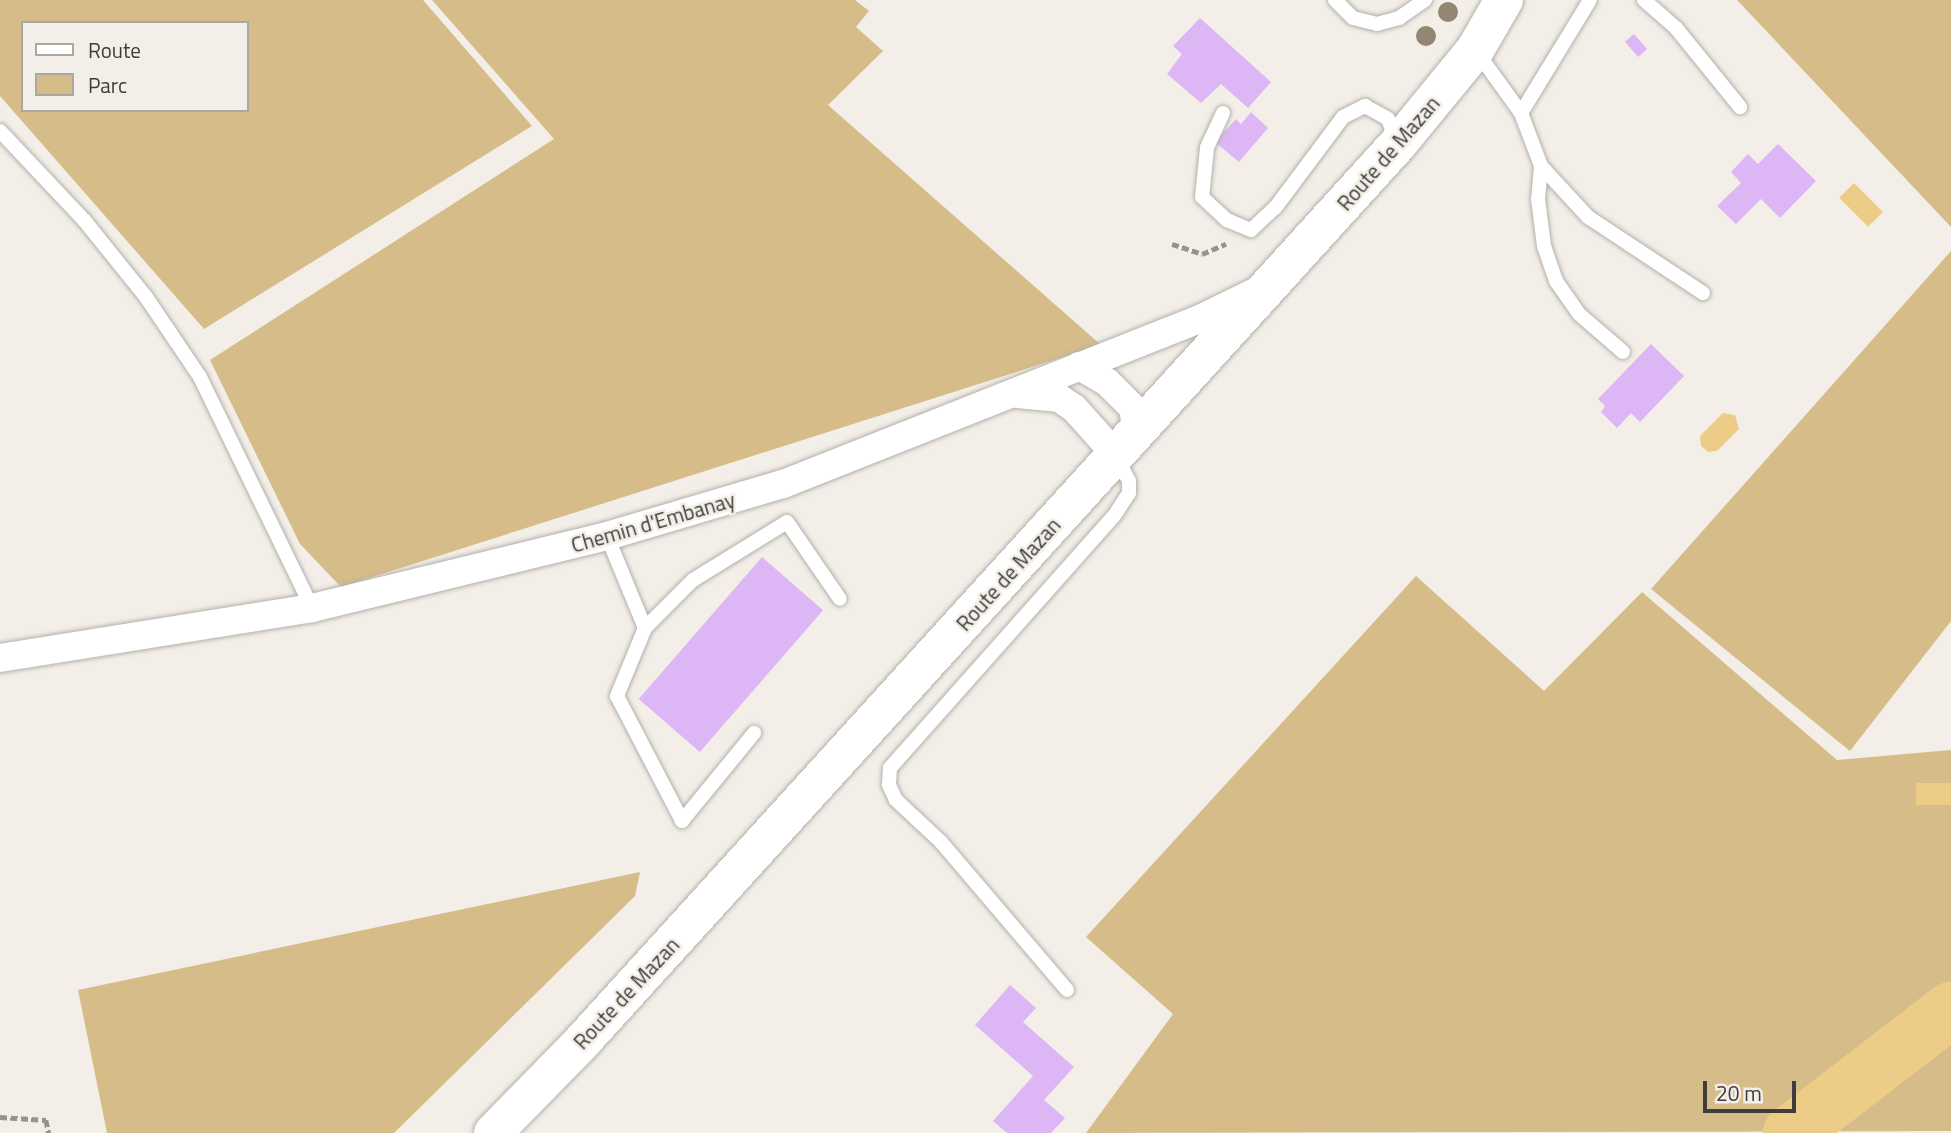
<!DOCTYPE html>
<style>
body{margin:0}
#map{position:relative;width:1951px;height:1133px;overflow:hidden;background:#f3efe8;font-family:"Titillium Web",sans-serif}
div>[style]{position:absolute}
[style*='--x']{left:calc(var(--x)*1px);top:calc(var(--y)*1px);width:calc(var(--w)*1px);rotate:calc(var(--a)*1deg)}
.green>*{inset:0;background:#d5bc89}
.water>*{inset:0;background:#edcc88;transform-origin:0 0}
.river>*{height:56px;margin:-28px;padding:0 28px;transform-origin:28px;border-radius:28px;background:#edcc88}
.building>*{inset:0;background:#ddb7f5;transform-origin:0 0}
.path>*{height:4.5px;margin-top:-2.25px;transform-origin:0;background:repeating-linear-gradient(90deg,#95938e 0 7px,transparent 0 10.5px)}
.roads{filter:drop-shadow(0 0 2px #b4b0aa) drop-shadow(0 0 2px #b4b0aa)}
.service>*{height:14px;margin:-7px;padding:0 7px;transform-origin:7px;border-radius:7px;background:#fff}
.minor>*{height:28px;margin:-14px;padding:0 14px;transform-origin:14px;border-radius:14px;background:#fff}
.secondary>*{height:38px;margin:-19px;padding:0 19px;transform-origin:19px;border-radius:19px;background:#fff}
.trees>*{width:20px;height:20px;margin:-10px;border-radius:50%;background:#918773}
span{translate:-50% -50%;white-space:nowrap;text-align:center;line-height:1.15;-webkit-text-stroke:5px #f3efe8;paint-order:stroke}
.street-label{font-size:21px;color:#3e3d3a}
.legend{position:absolute;left:21px;top:21px;width:228px;height:91px;box-sizing:border-box;background:#f3efe8;border:2px solid #aba8a2;margin:0;padding:9px 12px;list-style:none;font-size:21px;color:#3e3d3a}
.legend li{display:flex;align-items:center;gap:14px;height:35px}
.legend b{width:35px;border:2px solid #aba8a2}
.scale{position:absolute;left:1703px;top:1081px;width:93px;height:32px;box-sizing:border-box;border:4px solid #3e3d3a;border-top:0;padding-left:9px;font-size:21px;line-height:24px;white-space:nowrap;color:#3e3d3a;-webkit-text-stroke:5px #f3efe8;paint-order:stroke}
</style>
<div id="map">
<div class="green">
<i style="clip-path:polygon(evenodd,0 0,423px 0,532px 126px,204px 329px,0 96px,0 0,23px 23px,247px 23px,247px 110px,23px 110px,23px 23px)"></i>
<i style="clip-path:polygon(432px 0,855px 0,869px 11px,856px 27px,883px 51px,828px 105px,1101px 345px,341px 587px,300px 544px,210px 360px,554px 139px)"></i>
<i style="clip-path:polygon(1737px 0,1951px 0,1951px 227px)"></i>
<i style="clip-path:polygon(1951px 251px,1951px 621px,1850px 751px,1651px 589px)"></i>
<i style="clip-path:polygon(1416px 576px,1544px 691px,1642px 592px,1837px 760px,1951px 750px,1951px 1131px,1086px 1133px,1173px 1014px,1086px 937px)"></i>
<i style="clip-path:polygon(640px 872px,635px 896px,394px 1133px,107px 1133px,78px 990px)"></i>
</div>
<div class="water">
<i style="left:1854px;top:183px;width:41px;height:21px;rotate:45deg"></i>
<i style="clip-path:polygon(1723px 413px,1735px 415px,1739px 429px,1717px 451px,1708px 452px,1701px 446px,1700px 436px)"></i>
<i style="left:1951px;top:783px;width:22px;height:35px;rotate:90deg"></i>
</div>
<div class="river">
<i style="--x:1791;--y:1133;--w:202;--a:-37.6"></i>
</div>
<div class="building">
<i style="clip-path:polygon(1200px 18px,1271px 82px,1248px 108px,1221px 84px,1201px 103px,1167px 74px,1182px 54px,1173px 46px)"></i>
<i style="left:1634px;top:34px;width:20px;height:12px;rotate:49deg"></i>
<i style="clip-path:polygon(1251px 112px,1268px 128px,1239px 162px,1215px 142px,1236px 119px,1241px 124px)"></i>
<i style="clip-path:polygon(1778px 144px,1816px 181px,1780px 218px,1761px 199px,1736px 224px,1717px 206px,1741px 183px,1731px 172px,1748px 154px,1758px 164px)"></i>
<i style="clip-path:polygon(1651px 344px,1684px 376px,1640px 422px,1631px 413px,1617px 428px,1601px 412px,1605px 406px,1598px 399px)"></i>
<i style="left:762px;top:557px;width:81px;height:188px;rotate:41deg"></i>
<i style="clip-path:polygon(1010px 985px,1036px 1008px,1023px 1022px,1074px 1067px,1044px 1100px,1065px 1118px,1051px 1133px,1007px 1133px,993px 1121px,1033px 1076px,975px 1025px)"></i>
</div>
<div class="path">
<i style="--x:1172;--y:244;--w:32;--a:18"></i>
<i style="--x:1202;--y:254;--w:26;--a:-23"></i>
<i style="--x:0;--y:1117;--w:46;--a:3.7"></i>
<i style="--x:46;--y:1120;--w:13;--a:77"></i>
</div>
<div class="roads">
<div class="service">
<i style="--x:1335;--y:0;--w:25;--a:45"></i>
<i style="--x:1353;--y:18;--w:25;--a:14"></i>
<i style="--x:1377;--y:24;--w:23;--a:-15"></i>
<i style="--x:1399;--y:18;--w:32;--a:-35"></i>
<i style="--x:1644;--y:0;--w:43;--a:41.2"></i>
<i style="--x:1676;--y:28;--w:102;--a:51"></i>
<i style="--x:1477;--y:52;--w:75;--a:54.2"></i>
<i style="--x:1521;--y:113;--w:132;--a:-58.6"></i>
<i style="--x:1223;--y:113;--w:38;--a:115"></i>
<i style="--x:1207;--y:148;--w:49;--a:95.8"></i>
<i style="--x:1202;--y:197;--w:34;--a:43"></i>
<i style="--x:1227;--y:220;--w:26;--a:23"></i>
<i style="--x:1251;--y:230;--w:33;--a:-43"></i>
<i style="--x:1275;--y:208;--w:114;--a:-53.2"></i>
<i style="--x:1343;--y:117;--w:25;--a:-27"></i>
<i style="--x:1365;--y:106;--w:26;--a:29"></i>
<i style="--x:1388;--y:119;--w:22;--a:69"></i>
<i style="--x:1521;--y:113;--w:57;--a:69.3"></i>
<i style="--x:1541;--y:166;--w:69;--a:47.3"></i>
<i style="--x:1588;--y:217;--w:138;--a:33.5"></i>
<i style="--x:0;--y:131;--w:122;--a:46.7"></i>
<i style="--x:84;--y:220;--w:99;--a:51.2"></i>
<i style="--x:146;--y:297;--w:97;--a:56"></i>
<i style="--x:200;--y:377;--w:257;--a:64.1"></i>
<i style="--x:1541;--y:166;--w:33;--a:95"></i>
<i style="--x:1538;--y:199;--w:47;--a:82.7"></i>
<i style="--x:1544;--y:246;--w:37;--a:71"></i>
<i style="--x:1556;--y:281;--w:40;--a:55.1"></i>
<i style="--x:1579;--y:314;--w:58;--a:40.8"></i>
<i style="--x:607;--y:536;--w:100;--a:67.6"></i>
<i style="--x:645;--y:628;--w:74;--a:112.4"></i>
<i style="--x:617;--y:696;--w:141;--a:62.5"></i>
<i style="--x:682;--y:821;--w:114;--a:-50.7"></i>
<i style="--x:645;--y:628;--w:68;--a:-45"></i>
<i style="--x:693;--y:580;--w:110;--a:-31.7"></i>
<i style="--x:787;--y:522;--w:93;--a:55.5"></i>
<i style="--x:1067;--y:990;--w:194;--a:-130.4"></i>
<i style="--x:941;--y:842;--w:62;--a:-137"></i>
<i style="--x:896;--y:800;--w:17;--a:-115"></i>
<i style="--x:889;--y:785;--w:17;--a:-87"></i>
<i style="--x:890;--y:768;--w:337;--a:-48.4"></i>
<i style="--x:1114;--y:516;--w:27;--a:-57"></i>
<i style="--x:1129;--y:493;--w:12;--a:-90"></i>
<i style="--x:1129;--y:481;--w:26;--a:-118"></i>
</div>
<div class="minor">
<i style="--x:1079;--y:366;--w:32;--a:30"></i>
<i style="--x:1107;--y:382;--w:37;--a:45"></i>
<i style="--x:1133;--y:408;--w:25;--a:81"></i>
<i style="--x:1018;--y:394;--w:41;--a:5.6"></i>
<i style="--x:1059;--y:398;--w:18;--a:34"></i>
<i style="--x:1074;--y:408;--w:63;--a:48.2"></i>
<i style="--x:0;--y:658;--w:316;--a:-9.1"></i>
<i style="--x:312;--y:608;--w:304;--a:-13.7"></i>
<i style="--x:607;--y:536;--w:184;--a:-16.5"></i>
<i style="--x:783;--y:484;--w:453;--a:-21.6"></i>
<i style="--x:1204;--y:317;--w:57;--a:-26.1"></i>
</div>
<div class="secondary">
<i style="--x:493;--y:1133;--w:126;--a:-45.6"></i>
<i style="--x:581;--y:1043;--w:1215;--a:-47.74"></i>
<i style="--x:1398;--y:144;--w:122;--a:-50.7"></i>
<i style="--x:1475;--y:50;--w:58;--a:-59.9"></i>
</div>
</div>
<div class="trees">
<i style="left:1448px;top:12px"></i>
<i style="left:1426px;top:36px"></i>
</div>
<div class="street-label">
<span style="left:1388px;top:153px;rotate:-49deg">Route de Mazan</span>
<span style="left:653px;top:522px;rotate:-16deg">Chemin d'Embanay</span>
<span style="left:1008px;top:574px;rotate:-48deg">Route de Mazan</span>
<span style="left:626px;top:993px;rotate:-47deg">Route de Mazan</span>
</div>
<ul class="legend">
<li><b style="height:9px;background:#fff"></b>Route</li>
<li><b style="height:19px;background:#d5bc89"></b>Parc</li>
</ul>
<div class="scale">20 m</div>
</div>
